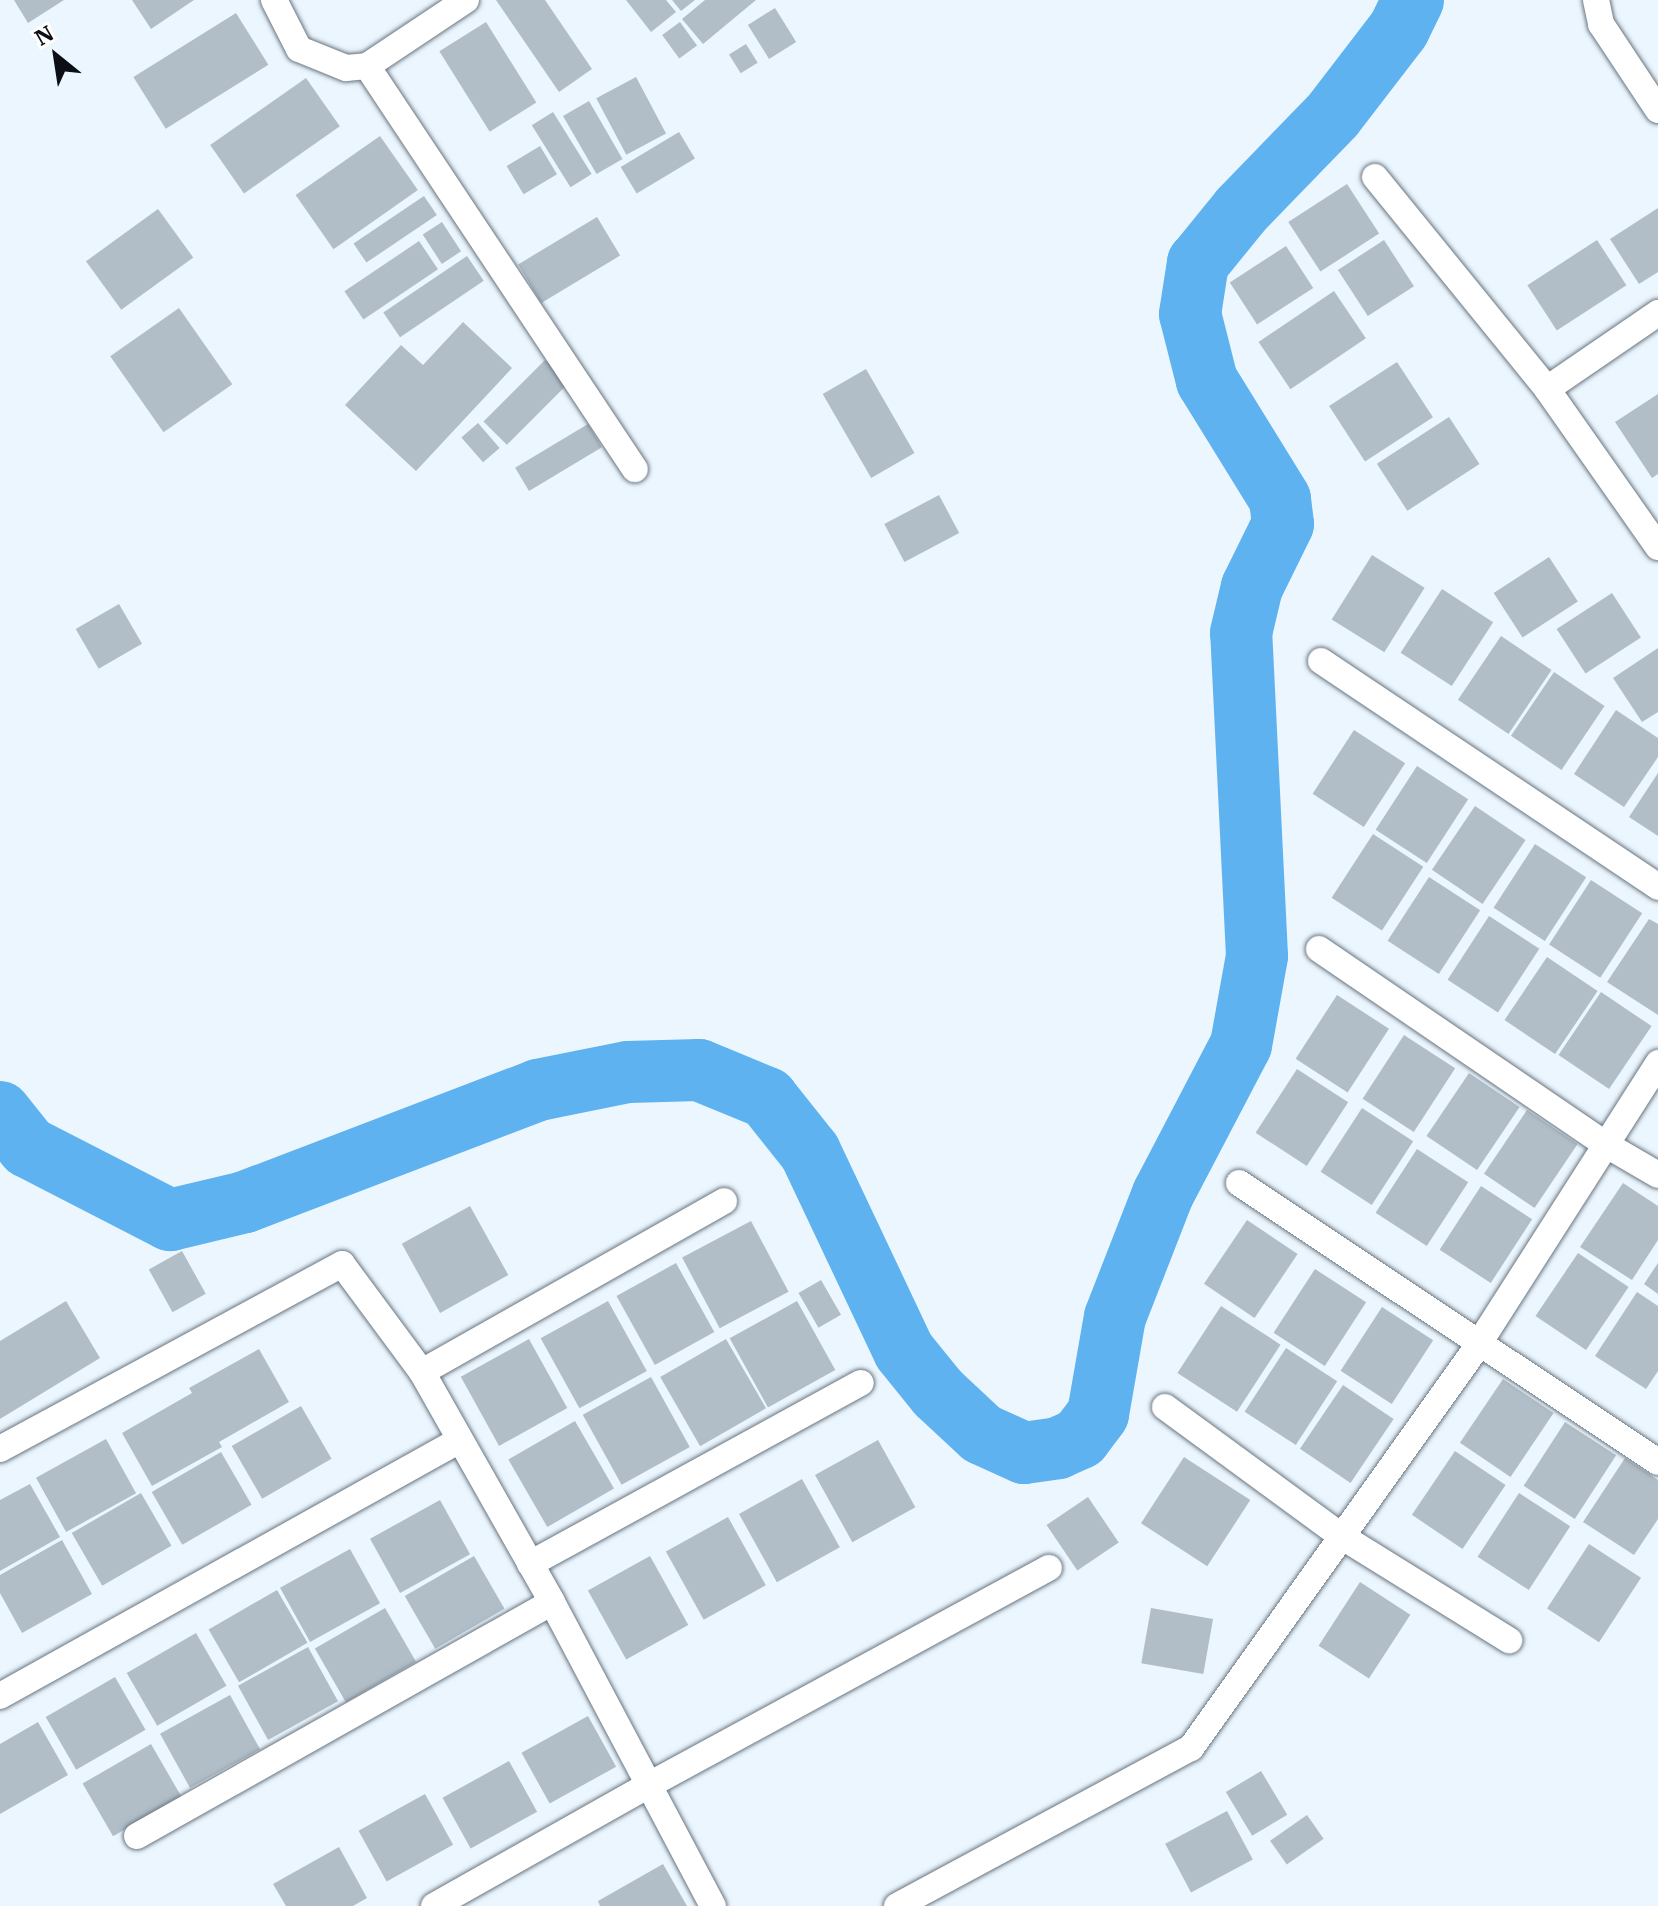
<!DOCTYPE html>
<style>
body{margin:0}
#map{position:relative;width:1658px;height:1906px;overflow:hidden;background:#ebf6ff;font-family:"IBM Plex Serif",serif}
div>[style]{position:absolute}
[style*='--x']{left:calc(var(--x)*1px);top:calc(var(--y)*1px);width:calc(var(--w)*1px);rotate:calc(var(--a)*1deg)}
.river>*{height:62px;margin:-31px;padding:0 31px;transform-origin:31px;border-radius:31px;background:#5db2ef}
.building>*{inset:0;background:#b1bec8;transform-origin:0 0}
.roads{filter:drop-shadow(0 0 2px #69757f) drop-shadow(0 0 2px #69757f)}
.minor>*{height:26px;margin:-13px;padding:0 13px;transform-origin:13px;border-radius:13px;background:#fff}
span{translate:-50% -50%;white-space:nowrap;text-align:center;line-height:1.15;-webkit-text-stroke:7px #fff;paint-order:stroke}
.north{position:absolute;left:16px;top:16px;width:80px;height:80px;-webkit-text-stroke:6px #fff;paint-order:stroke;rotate:330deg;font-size:22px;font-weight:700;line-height:32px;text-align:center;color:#0c1014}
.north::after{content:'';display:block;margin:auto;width:28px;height:36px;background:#0c1014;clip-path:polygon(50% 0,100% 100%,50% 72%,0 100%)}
</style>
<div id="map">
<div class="river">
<i style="--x:0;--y:1112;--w:45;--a:51.3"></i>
<i style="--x:28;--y:1147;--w:160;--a:27.2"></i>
<i style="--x:170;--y:1220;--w:77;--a:-13.5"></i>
<i style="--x:245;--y:1202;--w:314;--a:-20.9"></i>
<i style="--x:538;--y:1090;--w:92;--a:-11.3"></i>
<i style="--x:628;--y:1072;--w:71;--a:-1.6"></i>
<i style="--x:699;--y:1070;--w:74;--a:22.4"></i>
<i style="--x:767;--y:1098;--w:69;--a:51.5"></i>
<i style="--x:810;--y:1152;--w:220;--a:64.7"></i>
<i style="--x:904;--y:1351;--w:54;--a:51"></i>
<i style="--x:938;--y:1393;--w:60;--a:43"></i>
<i style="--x:982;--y:1434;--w:46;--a:24.3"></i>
<i style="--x:1024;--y:1453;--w:34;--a:-8"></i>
<i style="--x:1058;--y:1448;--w:24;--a:-24"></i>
<i style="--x:1080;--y:1438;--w:30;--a:-53"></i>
<i style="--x:1098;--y:1414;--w:98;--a:-80.1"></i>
<i style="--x:1115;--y:1317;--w:132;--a:-68.7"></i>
<i style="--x:1163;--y:1194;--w:168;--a:-62.4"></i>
<i style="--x:1241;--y:1045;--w:90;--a:-79.8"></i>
<i style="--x:1257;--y:956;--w:323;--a:-92.8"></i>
<i style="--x:1241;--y:633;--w:47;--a:-76.6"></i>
<i style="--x:1252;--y:587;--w:70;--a:-63.8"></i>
<i style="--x:1283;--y:524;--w:25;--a:-97"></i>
<i style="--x:1280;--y:499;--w:139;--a:-121.7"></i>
<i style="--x:1207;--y:381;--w:69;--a:-104.2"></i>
<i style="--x:1190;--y:314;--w:52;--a:-81.1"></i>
<i style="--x:1198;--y:263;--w:68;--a:-50.9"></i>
<i style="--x:1241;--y:210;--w:132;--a:-45.9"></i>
<i style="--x:1333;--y:115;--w:108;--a:-52.5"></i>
<i style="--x:1399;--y:29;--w:32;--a:-64"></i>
</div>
<div class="building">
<i style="clip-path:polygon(14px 0,64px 0,28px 23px)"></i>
<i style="clip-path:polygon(132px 0,194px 0,151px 29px)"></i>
<i style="clip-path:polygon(496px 0,545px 0,592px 69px,559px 92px)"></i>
<i style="clip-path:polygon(626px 0,666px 0,676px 12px,651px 32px)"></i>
<i style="clip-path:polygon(672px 0,695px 0,681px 11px)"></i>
<i style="clip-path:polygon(705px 0,756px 0,703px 44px,682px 19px)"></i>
<i style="left:775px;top:8px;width:40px;height:32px;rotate:58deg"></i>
<i style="left:236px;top:13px;width:61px;height:121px;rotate:58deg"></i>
<i style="left:486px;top:22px;width:95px;height:55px;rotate:58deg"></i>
<i style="left:680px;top:22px;width:29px;height:22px;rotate:54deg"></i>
<i style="left:746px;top:44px;width:22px;height:20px;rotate:58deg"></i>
<i style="left:636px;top:77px;width:64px;height:45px;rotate:62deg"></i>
<i style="left:306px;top:78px;width:59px;height:117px;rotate:55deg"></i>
<i style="left:589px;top:101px;width:67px;height:30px;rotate:60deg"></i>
<i style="left:553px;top:112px;width:73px;height:25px;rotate:58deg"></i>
<i style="left:679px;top:132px;width:31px;height:68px;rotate:59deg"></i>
<i style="left:380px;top:136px;width:66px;height:103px;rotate:55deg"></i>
<i style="left:540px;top:146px;width:33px;height:39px;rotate:59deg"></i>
<i style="left:1347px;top:184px;width:59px;height:70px;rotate:57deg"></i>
<i style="left:424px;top:196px;width:23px;height:85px;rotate:56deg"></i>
<i style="clip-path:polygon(1658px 208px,1658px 272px,1639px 284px,1610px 239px)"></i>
<i style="left:158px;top:209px;width:60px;height:89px;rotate:54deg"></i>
<i style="left:597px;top:217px;width:45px;height:92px;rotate:59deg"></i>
<i style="left:442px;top:222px;width:35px;height:23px;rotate:57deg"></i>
<i style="left:1384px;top:240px;width:55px;height:55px;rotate:57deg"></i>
<i style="left:1597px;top:240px;width:54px;height:83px;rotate:57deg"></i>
<i style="left:419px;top:241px;width:34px;height:90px;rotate:56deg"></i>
<i style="left:1286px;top:246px;width:50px;height:67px;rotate:57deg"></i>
<i style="left:467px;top:256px;width:30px;height:101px;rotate:56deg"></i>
<i style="left:1334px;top:291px;width:57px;height:91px;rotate:56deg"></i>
<i style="left:179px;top:308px;width:93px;height:84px;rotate:55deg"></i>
<i style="clip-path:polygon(463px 322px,512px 368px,416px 471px,345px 405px,401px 345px,423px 365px)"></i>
<i style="left:545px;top:360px;width:33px;height:87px;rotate:45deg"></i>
<i style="left:1397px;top:362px;width:66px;height:81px;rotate:57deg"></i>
<i style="left:866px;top:369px;width:97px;height:50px;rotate:60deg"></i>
<i style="clip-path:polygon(1658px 394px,1658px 474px,1652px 478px,1615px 422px)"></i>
<i style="left:1449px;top:417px;width:56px;height:86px;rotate:57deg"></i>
<i style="left:478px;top:423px;width:33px;height:22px;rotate:49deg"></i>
<i style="left:588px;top:424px;width:27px;height:85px;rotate:59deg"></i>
<i style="left:939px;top:495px;width:43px;height:62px;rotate:62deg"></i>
<i style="left:1372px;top:555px;width:62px;height:76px;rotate:32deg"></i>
<i style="left:1549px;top:557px;width:53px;height:66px;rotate:57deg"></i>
<i style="left:1442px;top:589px;width:61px;height:76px;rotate:33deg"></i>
<i style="left:1612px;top:593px;width:53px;height:66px;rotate:57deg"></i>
<i style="left:119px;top:604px;width:46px;height:50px;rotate:60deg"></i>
<i style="left:1501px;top:636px;width:61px;height:77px;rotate:34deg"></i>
<i style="clip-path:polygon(1658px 648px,1658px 712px,1642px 722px,1613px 678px)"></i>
<i style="left:1554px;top:672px;width:61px;height:77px;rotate:34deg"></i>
<i style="clip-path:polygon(1616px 710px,1658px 738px,1658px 757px,1624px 807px,1574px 774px)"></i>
<i style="left:1354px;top:730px;width:61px;height:76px;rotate:33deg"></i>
<i style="left:1417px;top:766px;width:61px;height:76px;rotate:33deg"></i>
<i style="clip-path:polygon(1658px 773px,1658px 836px,1629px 817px)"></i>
<i style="left:1475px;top:806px;width:61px;height:77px;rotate:34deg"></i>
<i style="left:1373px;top:834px;width:60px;height:76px;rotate:33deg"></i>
<i style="left:1535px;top:844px;width:61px;height:76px;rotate:33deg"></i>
<i style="left:1429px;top:877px;width:61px;height:76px;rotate:33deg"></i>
<i style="left:1591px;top:880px;width:61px;height:77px;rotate:33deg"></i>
<i style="left:1489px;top:916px;width:60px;height:76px;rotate:33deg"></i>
<i style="clip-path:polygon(1649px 919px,1658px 924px,1658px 1015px,1607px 982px)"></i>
<i style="left:1547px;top:957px;width:61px;height:76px;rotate:34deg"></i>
<i style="left:1601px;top:992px;width:61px;height:76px;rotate:34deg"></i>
<i style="left:1337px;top:995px;width:62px;height:76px;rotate:33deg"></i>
<i style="left:1404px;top:1035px;width:61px;height:76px;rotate:33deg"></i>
<i style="left:1297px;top:1069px;width:61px;height:76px;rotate:33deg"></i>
<i style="left:1469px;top:1073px;width:61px;height:76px;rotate:34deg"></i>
<i style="left:1362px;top:1108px;width:61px;height:76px;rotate:33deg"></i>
<i style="left:1527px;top:1110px;width:61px;height:77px;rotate:34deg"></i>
<i style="left:1417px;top:1149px;width:61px;height:76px;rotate:33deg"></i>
<i style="clip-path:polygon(1623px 1183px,1658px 1206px,1658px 1240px,1632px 1280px,1580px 1247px)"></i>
<i style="left:1481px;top:1186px;width:61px;height:76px;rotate:33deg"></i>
<i style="left:470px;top:1206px;width:79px;height:78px;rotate:61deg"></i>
<i style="left:1247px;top:1220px;width:61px;height:77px;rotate:34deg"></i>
<i style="left:751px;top:1221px;width:80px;height:78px;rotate:62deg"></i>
<i style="left:182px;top:1251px;width:49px;height:38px;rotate:61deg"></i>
<i style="left:1578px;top:1253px;width:61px;height:76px;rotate:34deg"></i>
<i style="left:676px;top:1263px;width:79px;height:68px;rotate:61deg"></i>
<i style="clip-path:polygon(1658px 1263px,1658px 1294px,1644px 1284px)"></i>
<i style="left:1315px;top:1269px;width:61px;height:76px;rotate:33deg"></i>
<i style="left:821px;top:1280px;width:40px;height:26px;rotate:60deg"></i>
<i style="clip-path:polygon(1637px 1292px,1658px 1306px,1658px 1371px,1646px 1389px,1595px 1356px)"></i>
<i style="clip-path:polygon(66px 1301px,100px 1358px,0 1419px,0 1341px)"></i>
<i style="left:608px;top:1301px;width:80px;height:77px;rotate:61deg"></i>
<i style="left:797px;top:1301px;width:79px;height:77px;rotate:61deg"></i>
<i style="left:1221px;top:1306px;width:71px;height:80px;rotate:33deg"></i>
<i style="left:1382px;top:1307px;width:61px;height:76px;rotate:33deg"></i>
<i style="left:529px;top:1339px;width:79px;height:78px;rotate:61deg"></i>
<i style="left:726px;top:1339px;width:80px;height:76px;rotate:60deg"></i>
<i style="left:1286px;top:1348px;width:61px;height:76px;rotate:33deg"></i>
<i style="clip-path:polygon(259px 1349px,289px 1402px,219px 1442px,222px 1447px,152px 1486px,122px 1433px,192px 1393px,189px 1388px)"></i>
<i style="left:651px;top:1377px;width:80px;height:78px;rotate:61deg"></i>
<i style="left:1503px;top:1379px;width:61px;height:77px;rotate:34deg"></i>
<i style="left:1343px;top:1385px;width:61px;height:77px;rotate:34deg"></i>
<i style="left:301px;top:1406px;width:61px;height:80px;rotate:60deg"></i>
<i style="left:575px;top:1421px;width:78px;height:77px;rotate:60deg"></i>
<i style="left:1565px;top:1422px;width:61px;height:76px;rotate:33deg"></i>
<i style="left:106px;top:1439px;width:62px;height:80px;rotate:61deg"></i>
<i style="left:878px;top:1440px;width:77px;height:72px;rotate:61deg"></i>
<i style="left:1455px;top:1451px;width:61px;height:77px;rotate:34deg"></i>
<i style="left:221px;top:1452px;width:61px;height:80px;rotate:60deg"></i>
<i style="left:1184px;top:1457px;width:79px;height:79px;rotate:33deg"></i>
<i style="clip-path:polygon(1625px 1458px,1658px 1480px,1658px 1519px,1634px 1555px,1583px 1522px)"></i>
<i style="left:802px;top:1479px;width:78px;height:72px;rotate:61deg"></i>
<i style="clip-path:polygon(30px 1484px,60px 1537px,0 1571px,0 1500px)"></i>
<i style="left:141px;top:1493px;width:61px;height:80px;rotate:60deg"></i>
<i style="left:1519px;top:1493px;width:61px;height:76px;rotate:33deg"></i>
<i style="left:1088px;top:1497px;width:55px;height:50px;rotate:56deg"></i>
<i style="left:440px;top:1500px;width:62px;height:80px;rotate:61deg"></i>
<i style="left:728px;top:1517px;width:78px;height:71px;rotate:61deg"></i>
<i style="clip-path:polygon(62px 1540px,92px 1594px,22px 1633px,0 1593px,0 1575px)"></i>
<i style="left:1589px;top:1544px;width:62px;height:77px;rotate:33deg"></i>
<i style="left:350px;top:1549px;width:62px;height:80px;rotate:61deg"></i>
<i style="left:474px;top:1556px;width:61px;height:80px;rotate:60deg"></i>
<i style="left:650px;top:1556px;width:79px;height:71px;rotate:61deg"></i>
<i style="left:1360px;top:1582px;width:60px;height:76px;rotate:33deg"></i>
<i style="left:277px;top:1590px;width:61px;height:79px;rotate:60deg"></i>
<i style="left:385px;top:1608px;width:62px;height:81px;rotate:60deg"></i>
<i style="left:1151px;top:1608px;width:63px;height:56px;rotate:10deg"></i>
<i style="left:196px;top:1633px;width:61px;height:80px;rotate:60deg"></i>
<i style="left:308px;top:1647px;width:62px;height:80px;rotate:61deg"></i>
<i style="left:115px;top:1677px;width:61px;height:80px;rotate:60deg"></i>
<i style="left:230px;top:1695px;width:62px;height:80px;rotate:61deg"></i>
<i style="left:588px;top:1716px;width:58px;height:76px;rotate:61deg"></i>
<i style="clip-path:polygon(38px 1722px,68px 1775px,0 1814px,0 1744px)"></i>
<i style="left:151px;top:1744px;width:61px;height:79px;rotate:60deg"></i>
<i style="left:509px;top:1761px;width:58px;height:76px;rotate:61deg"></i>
<i style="left:1261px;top:1771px;width:51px;height:41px;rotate:59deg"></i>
<i style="left:425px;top:1794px;width:58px;height:76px;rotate:61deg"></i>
<i style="left:1227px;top:1811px;width:55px;height:70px;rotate:62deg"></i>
<i style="left:1307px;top:1815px;width:29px;height:45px;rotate:55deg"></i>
<i style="clip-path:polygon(339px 1847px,367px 1898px,353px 1906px,286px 1906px,273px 1884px)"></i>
<i style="clip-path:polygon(663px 1864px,687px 1906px,600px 1906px,598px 1901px)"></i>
</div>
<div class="roads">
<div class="minor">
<i style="--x:274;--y:0;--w:55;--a:63"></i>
<i style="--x:299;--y:49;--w:51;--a:22"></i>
<i style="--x:346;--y:68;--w:21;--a:-5"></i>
<i style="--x:367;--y:66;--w:119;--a:-33.7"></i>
<i style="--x:1596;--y:0;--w:25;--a:78"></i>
<i style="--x:1601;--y:24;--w:103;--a:56.5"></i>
<i style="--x:367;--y:66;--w:484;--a:56.4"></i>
<i style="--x:1375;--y:177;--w:273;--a:50.9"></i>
<i style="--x:1547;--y:389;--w:193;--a:54.9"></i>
<i style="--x:1547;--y:389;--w:135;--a:-34.4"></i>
<i style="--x:1321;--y:661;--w:406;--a:33.8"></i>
<i style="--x:1319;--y:949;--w:346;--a:34.3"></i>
<i style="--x:1605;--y:1144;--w:61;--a:30.3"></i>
<i style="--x:1239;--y:1183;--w:503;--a:33.66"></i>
<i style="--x:422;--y:1372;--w:347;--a:-29.5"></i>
<i style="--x:1165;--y:1407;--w:218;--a:36.2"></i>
<i style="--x:1341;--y:1536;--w:198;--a:31.8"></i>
<i style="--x:0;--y:1449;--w:389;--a:-28.4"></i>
<i style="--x:342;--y:1264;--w:134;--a:53.5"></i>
<i style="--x:422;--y:1372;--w:264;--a:60.5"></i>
<i style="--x:552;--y:1602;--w:344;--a:62.1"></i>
<i style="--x:530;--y:1564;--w:377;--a:-28.7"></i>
<i style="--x:0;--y:1696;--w:524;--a:-29.11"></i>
<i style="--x:137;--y:1836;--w:476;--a:-29.4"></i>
<i style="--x:434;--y:1906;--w:247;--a:-29.4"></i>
<i style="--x:649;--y:1785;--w:455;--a:-28.5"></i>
<i style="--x:897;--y:1906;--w:334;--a:-28.3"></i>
<i style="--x:1191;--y:1748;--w:495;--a:-54.5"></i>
<i style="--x:1478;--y:1345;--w:335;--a:-57.4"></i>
</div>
</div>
<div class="north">N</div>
</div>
